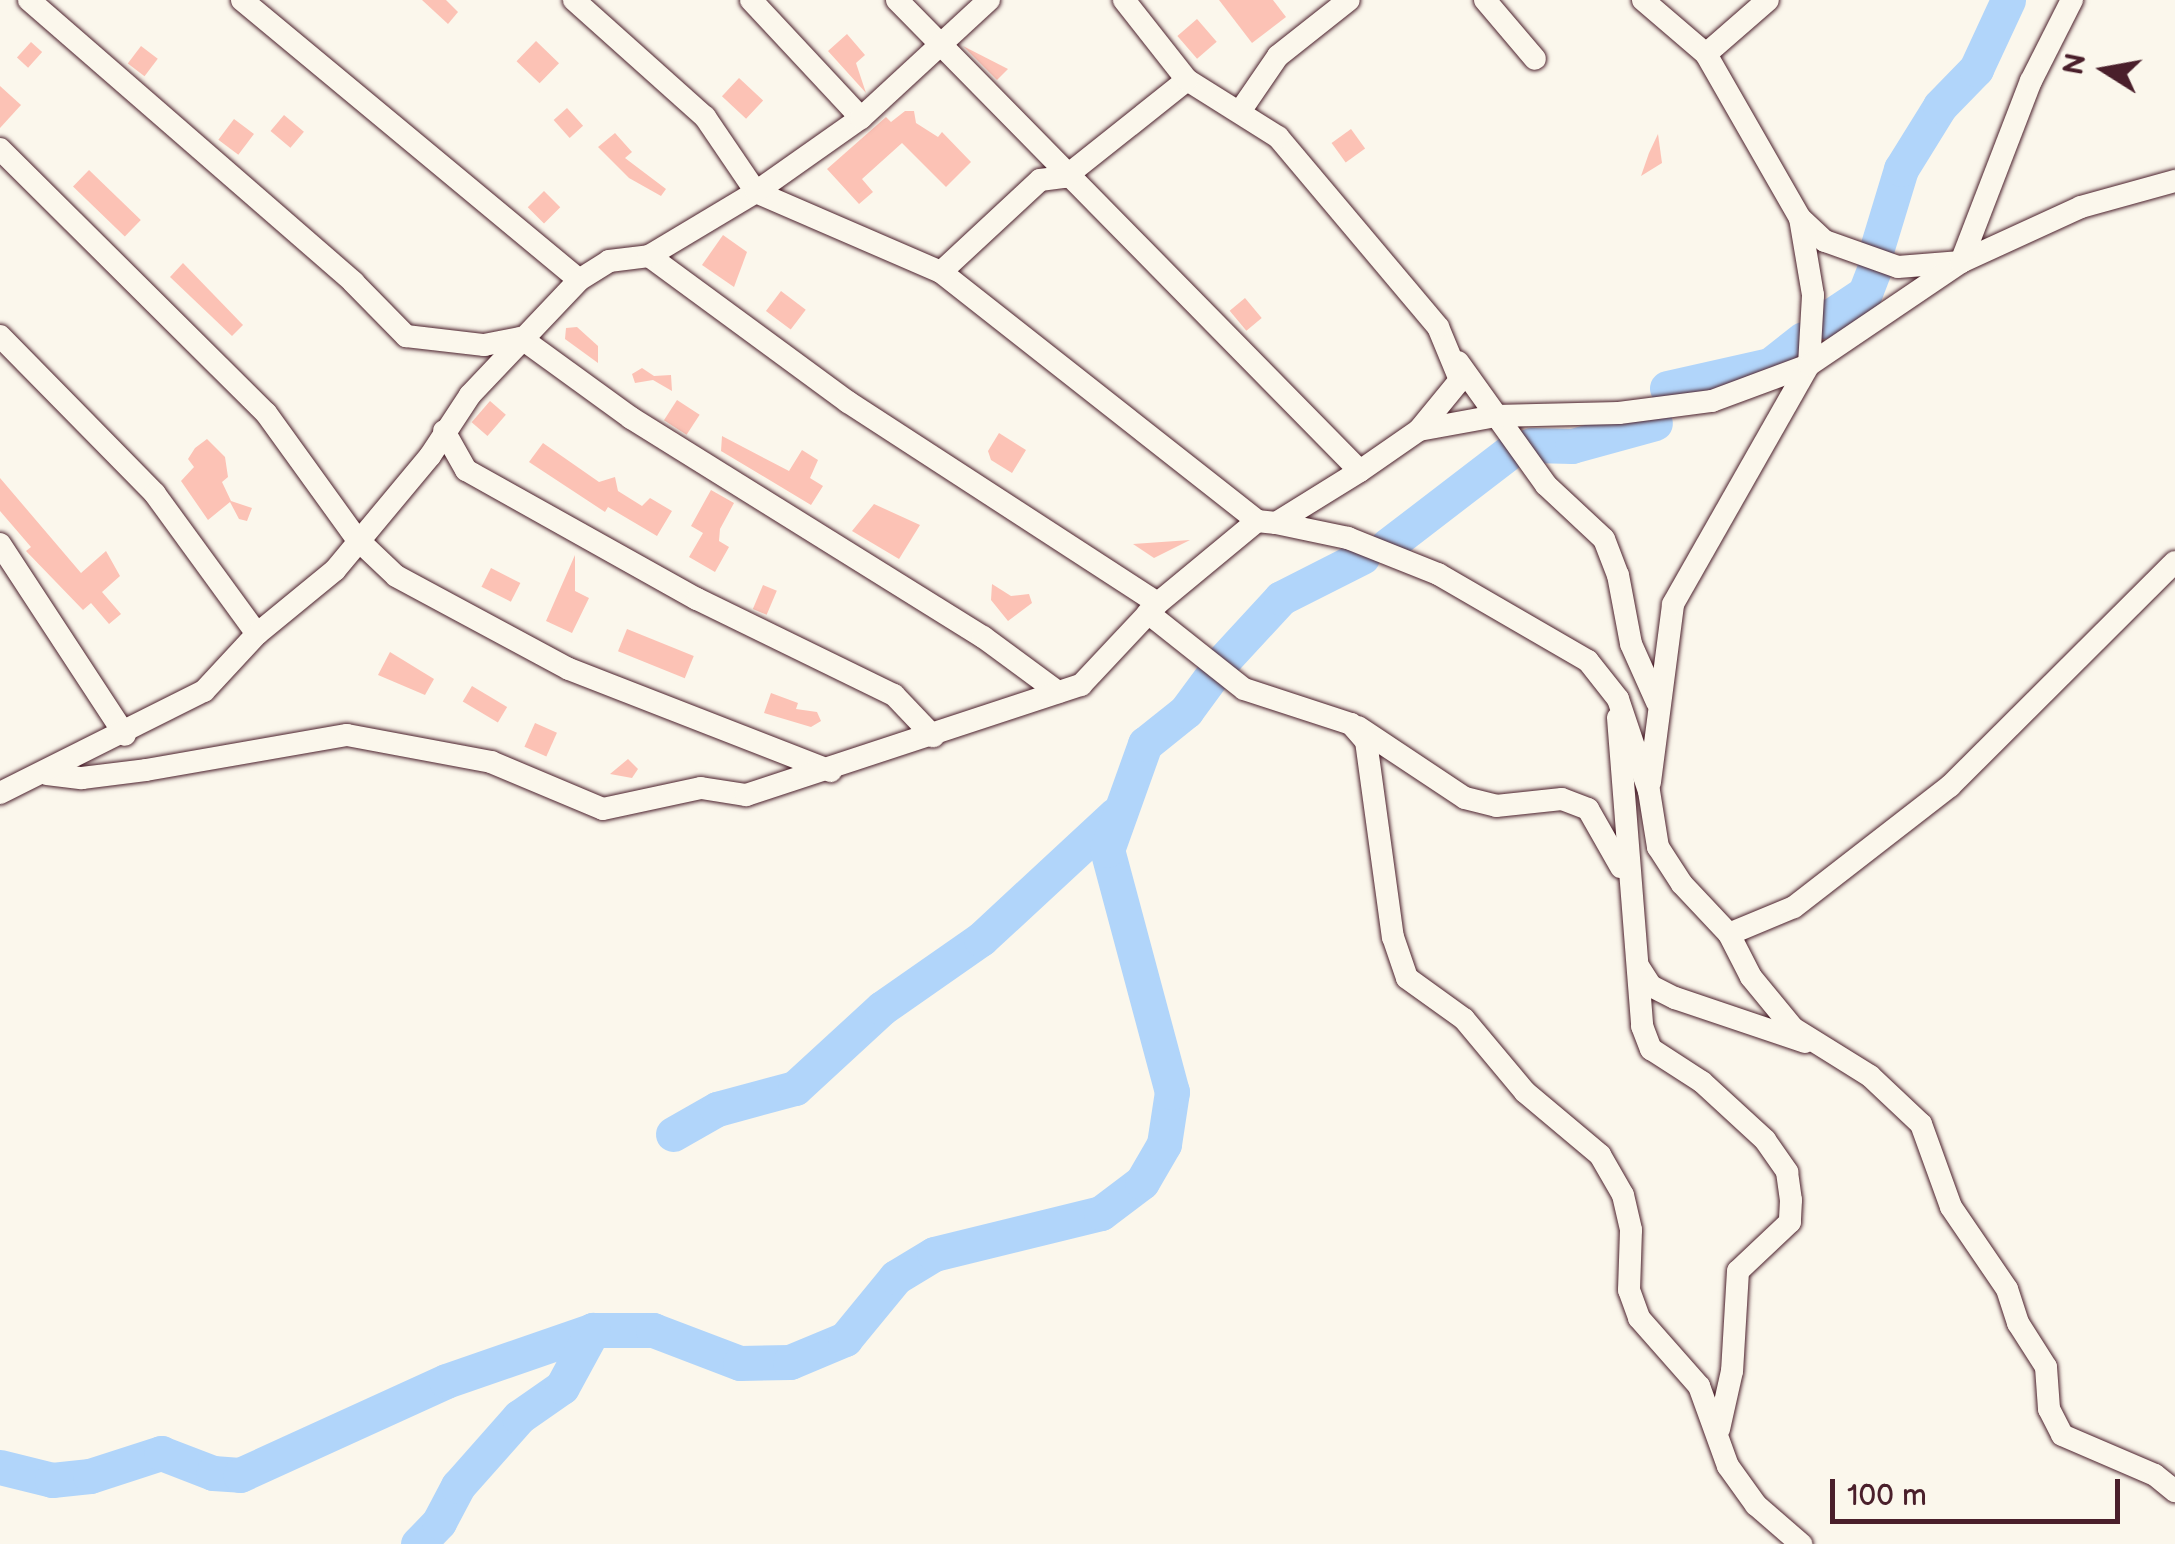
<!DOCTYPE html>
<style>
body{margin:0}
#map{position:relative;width:2175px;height:1544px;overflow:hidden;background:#fbf7ec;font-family:"Balsamiq Sans",sans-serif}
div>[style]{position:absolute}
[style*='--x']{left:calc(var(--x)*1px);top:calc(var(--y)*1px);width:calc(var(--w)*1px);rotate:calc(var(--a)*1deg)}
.river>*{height:35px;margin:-17.5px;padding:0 17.5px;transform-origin:17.5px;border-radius:17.5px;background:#b1d5fa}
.building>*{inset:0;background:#fcc2b5;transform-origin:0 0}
.roads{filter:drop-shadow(0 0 2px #4a1f2b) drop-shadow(0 0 2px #4a1f2b)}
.minor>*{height:22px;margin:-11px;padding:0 11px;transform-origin:11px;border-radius:11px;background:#fbf7ec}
span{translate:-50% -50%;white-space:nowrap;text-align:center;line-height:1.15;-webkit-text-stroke:9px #fbf7ec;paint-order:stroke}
.north{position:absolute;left:2055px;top:20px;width:100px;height:100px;-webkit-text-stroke:8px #fbf7ec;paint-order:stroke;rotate:281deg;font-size:28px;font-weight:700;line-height:40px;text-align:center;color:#4a1f2b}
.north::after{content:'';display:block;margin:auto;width:35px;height:45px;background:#4a1f2b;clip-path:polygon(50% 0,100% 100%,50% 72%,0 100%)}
.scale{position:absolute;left:1830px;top:1479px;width:290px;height:45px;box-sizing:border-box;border:5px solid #4a1f2b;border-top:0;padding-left:12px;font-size:30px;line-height:35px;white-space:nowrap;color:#4a1f2b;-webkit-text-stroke:8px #fbf7ec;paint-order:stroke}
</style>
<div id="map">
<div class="river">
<i style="--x:1877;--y:248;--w:83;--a:-73.1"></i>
<i style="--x:1901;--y:169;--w:74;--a:-58.2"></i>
<i style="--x:1940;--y:106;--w:52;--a:-45.8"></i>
<i style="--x:1976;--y:69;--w:76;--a:-65.1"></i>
<i style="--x:1823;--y:321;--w:50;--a:-33.7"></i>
<i style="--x:1865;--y:293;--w:26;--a:-69"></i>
<i style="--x:1667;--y:388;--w:106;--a:-12.6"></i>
<i style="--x:1770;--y:365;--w:42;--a:-38.2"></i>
<i style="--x:1531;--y:445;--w:41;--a:1.4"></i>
<i style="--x:1572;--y:446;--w:86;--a:-15.5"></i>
<i style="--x:1387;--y:546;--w:153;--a:-37.5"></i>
<i style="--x:1221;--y:663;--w:88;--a:-47.3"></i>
<i style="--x:1281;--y:598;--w:91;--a:-26.8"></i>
<i style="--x:673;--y:1134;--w:51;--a:-29.6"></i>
<i style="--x:717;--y:1109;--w:81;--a:-15.1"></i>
<i style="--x:795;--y:1088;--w:118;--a:-42.6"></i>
<i style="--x:882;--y:1008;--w:121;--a:-34.9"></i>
<i style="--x:981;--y:939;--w:183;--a:-42.8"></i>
<i style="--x:0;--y:1467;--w:54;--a:14"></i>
<i style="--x:52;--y:1480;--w:38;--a:-6"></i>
<i style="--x:90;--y:1476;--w:75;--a:-17.9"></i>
<i style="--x:161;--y:1453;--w:56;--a:21"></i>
<i style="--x:213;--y:1473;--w:27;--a:4"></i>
<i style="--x:240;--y:1475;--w:226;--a:-24.5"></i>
<i style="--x:446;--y:1381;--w:156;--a:-19.1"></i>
<i style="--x:593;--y:1330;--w:60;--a:0"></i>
<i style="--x:653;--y:1330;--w:93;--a:20.8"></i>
<i style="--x:740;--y:1363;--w:50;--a:-1.1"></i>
<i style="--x:790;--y:1362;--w:60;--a:-22.7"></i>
<i style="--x:845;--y:1339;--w:80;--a:-50.6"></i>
<i style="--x:896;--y:1277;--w:44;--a:-31.2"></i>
<i style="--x:934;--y:1254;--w:172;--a:-13.8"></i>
<i style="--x:1101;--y:1213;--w:51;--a:-37.1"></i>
<i style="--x:1142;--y:1182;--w:44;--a:-59.9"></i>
<i style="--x:1164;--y:1144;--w:53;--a:-81.3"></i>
<i style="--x:1172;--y:1092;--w:251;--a:-105"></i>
<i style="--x:1107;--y:850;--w:113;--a:-70.3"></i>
<i style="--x:1145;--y:744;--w:53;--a:-38.8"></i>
<i style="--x:1186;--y:711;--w:47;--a:-53.6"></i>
<i style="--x:418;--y:1544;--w:30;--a:-46"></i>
<i style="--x:439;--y:1522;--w:41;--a:-62.2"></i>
<i style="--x:458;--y:1486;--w:92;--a:-48.5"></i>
<i style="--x:519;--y:1417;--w:52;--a:-34.9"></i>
<i style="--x:562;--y:1387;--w:65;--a:-61.5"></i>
</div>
<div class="building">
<i style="clip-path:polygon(422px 0,446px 0,458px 12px,448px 24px)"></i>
<i style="clip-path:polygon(1219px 0,1273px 0,1286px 17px,1252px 43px)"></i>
<i style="left:1197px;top:19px;width:30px;height:26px;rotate:49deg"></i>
<i style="clip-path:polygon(847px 34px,865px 55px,856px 63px,866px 93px,828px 51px)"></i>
<i style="left:536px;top:41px;width:32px;height:28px;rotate:44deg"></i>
<i style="left:31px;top:42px;width:15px;height:21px;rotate:42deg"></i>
<i style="left:141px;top:46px;width:21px;height:22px;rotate:37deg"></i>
<i style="clip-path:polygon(963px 46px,1008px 69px,997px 80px)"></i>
<i style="left:739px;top:78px;width:33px;height:25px;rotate:43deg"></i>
<i style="clip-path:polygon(0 86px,21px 105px,0 128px)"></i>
<i style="left:567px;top:108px;width:24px;height:18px;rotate:48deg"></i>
<i style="clip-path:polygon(905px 111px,914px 111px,916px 123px,938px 137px,942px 132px,971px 162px,946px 187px,902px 143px,862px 179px,873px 192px,859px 204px,827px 169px,886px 117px,891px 122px)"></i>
<i style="left:284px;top:115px;width:26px;height:21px;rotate:40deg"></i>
<i style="left:234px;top:119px;width:25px;height:26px;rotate:37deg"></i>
<i style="left:1351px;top:129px;width:24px;height:24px;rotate:54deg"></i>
<i style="clip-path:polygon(615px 133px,632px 152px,625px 158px,666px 189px,661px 196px,629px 178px,598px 147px)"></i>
<i style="clip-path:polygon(1658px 134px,1662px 163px,1641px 176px,1649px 153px)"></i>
<i style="left:89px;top:170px;width:72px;height:23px;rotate:44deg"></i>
<i style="left:544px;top:191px;width:23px;height:23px;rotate:45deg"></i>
<i style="clip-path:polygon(723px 235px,747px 252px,734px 287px,702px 265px)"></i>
<i style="clip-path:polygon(183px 263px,243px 325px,232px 336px,170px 277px)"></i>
<i style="left:781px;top:291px;width:31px;height:25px;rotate:37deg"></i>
<i style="left:1245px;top:298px;width:26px;height:20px;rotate:50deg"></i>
<i style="clip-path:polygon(577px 327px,598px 346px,598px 363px,565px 339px,566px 328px)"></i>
<i style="clip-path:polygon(642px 368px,654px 376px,671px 375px,672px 391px,653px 380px,635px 383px,632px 374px)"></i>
<i style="left:677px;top:400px;width:27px;height:24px;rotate:33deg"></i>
<i style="left:490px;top:401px;width:21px;height:28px;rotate:41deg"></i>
<i style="clip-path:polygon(999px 433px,1026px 450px,1012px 473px,991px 460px,988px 451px)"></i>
<i style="clip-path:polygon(722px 436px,789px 471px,802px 450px,818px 460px,810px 478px,823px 486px,811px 505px,721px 451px)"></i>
<i style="clip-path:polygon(207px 439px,225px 457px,228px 477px,222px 482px,231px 501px,252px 508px,247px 521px,239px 519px,230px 502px,208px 520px,181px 481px,194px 467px,188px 459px,195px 448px)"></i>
<i style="clip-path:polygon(543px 443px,599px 482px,615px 477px,618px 491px,642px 506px,650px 498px,672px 511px,657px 536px,608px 507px,605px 512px,529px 462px)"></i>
<i style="clip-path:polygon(0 478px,81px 573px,106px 551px,120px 576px,102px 592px,121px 614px,109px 624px,91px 603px,83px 610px,26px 551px,31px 547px,0 511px)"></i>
<i style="clip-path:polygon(711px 490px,734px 503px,720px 529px,719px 541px,729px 547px,715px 572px,689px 557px,703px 533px,691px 526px)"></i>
<i style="clip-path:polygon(874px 504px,920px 525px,899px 559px,852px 531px)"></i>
<i style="clip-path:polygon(1190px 540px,1154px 558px,1133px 544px)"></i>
<i style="clip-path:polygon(575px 555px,575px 591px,589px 598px,572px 633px,546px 621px)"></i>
<i style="left:491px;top:568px;width:33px;height:21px;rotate:27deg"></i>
<i style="clip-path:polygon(992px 584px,1011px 596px,1029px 594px,1032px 603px,1008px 621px,991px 600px)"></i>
<i style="left:763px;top:585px;width:15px;height:26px;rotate:23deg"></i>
<i style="left:627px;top:629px;width:72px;height:24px;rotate:22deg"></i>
<i style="clip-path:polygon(390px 652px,434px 679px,425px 695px,378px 675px)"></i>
<i style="left:472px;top:686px;width:41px;height:18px;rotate:31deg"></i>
<i style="clip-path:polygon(771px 693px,798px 703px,796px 709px,817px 712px,821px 721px,811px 727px,764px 713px)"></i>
<i style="left:535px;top:723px;width:24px;height:26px;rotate:24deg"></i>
<i style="clip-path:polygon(628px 759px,638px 769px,632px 778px,610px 774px)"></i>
</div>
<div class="roads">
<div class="minor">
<i style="--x:29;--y:0;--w:430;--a:41"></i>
<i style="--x:353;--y:282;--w:76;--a:45.5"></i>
<i style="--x:406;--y:336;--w:79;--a:6.6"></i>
<i style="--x:484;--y:345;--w:38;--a:-11"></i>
<i style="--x:521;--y:338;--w:136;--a:36"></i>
<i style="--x:631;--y:418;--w:415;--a:31.9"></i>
<i style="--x:983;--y:637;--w:93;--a:36.3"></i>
<i style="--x:242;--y:0;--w:438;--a:39.7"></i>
<i style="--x:574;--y:0;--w:176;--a:41.8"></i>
<i style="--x:705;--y:117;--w:91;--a:55.8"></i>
<i style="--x:756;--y:192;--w:202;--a:23.4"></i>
<i style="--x:941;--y:272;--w:402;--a:38.2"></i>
<i style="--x:751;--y:0;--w:161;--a:47"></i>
<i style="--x:897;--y:0;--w:660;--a:45.49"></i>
<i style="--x:1485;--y:0;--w:77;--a:49.7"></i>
<i style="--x:1643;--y:0;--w:83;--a:40.6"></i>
<i style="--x:1706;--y:54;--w:189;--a:60.2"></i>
<i style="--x:1800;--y:218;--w:34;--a:43"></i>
<i style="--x:1825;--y:241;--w:77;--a:19.6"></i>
<i style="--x:1898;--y:267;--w:63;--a:-4.5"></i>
<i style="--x:1961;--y:262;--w:132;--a:-24.6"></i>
<i style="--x:2081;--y:207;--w:98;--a:-15.5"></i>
<i style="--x:1706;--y:54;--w:82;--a:-41.1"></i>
<i style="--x:1241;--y:110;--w:65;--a:-55.6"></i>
<i style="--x:1278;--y:56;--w:90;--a:-38.3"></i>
<i style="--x:0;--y:149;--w:375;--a:44.8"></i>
<i style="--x:266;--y:413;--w:154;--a:54.2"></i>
<i style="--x:356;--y:538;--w:55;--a:43.5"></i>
<i style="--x:396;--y:576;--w:196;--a:28.3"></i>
<i style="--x:569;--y:669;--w:281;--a:21.3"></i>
<i style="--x:649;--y:256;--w:247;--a:36.3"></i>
<i style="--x:848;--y:402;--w:369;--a:33"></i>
<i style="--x:941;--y:272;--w:135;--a:-42.9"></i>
<i style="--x:1040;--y:180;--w:25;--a:-7"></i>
<i style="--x:1065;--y:177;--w:156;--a:-38.5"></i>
<i style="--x:0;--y:336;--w:221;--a:45.5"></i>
<i style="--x:155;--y:494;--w:173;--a:53.9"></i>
<i style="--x:1458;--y:362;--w:151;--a:54.4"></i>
<i style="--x:1546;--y:485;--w:79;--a:43"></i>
<i style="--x:1604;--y:539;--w:39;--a:69"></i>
<i style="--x:1618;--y:575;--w:70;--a:79.3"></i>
<i style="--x:1631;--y:644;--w:64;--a:65.9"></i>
<i style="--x:1419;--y:430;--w:77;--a:-10.4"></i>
<i style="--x:1495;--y:416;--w:124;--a:-1.4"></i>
<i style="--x:1619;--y:413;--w:94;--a:-7.4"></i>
<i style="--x:1712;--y:401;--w:103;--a:-20.4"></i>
<i style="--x:1809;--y:365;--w:70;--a:-86.7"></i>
<i style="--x:1813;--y:295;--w:78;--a:-99.6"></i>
<i style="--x:444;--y:431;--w:45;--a:60.6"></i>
<i style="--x:466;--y:470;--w:265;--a:29.2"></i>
<i style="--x:697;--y:599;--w:219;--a:26"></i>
<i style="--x:894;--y:695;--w:57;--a:46.4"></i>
<i style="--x:1276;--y:523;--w:74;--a:11.8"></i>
<i style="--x:1348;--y:538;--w:97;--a:21.8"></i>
<i style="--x:1438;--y:574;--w:173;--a:30.1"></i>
<i style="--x:1588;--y:661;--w:48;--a:51.7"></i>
<i style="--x:1618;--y:699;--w:97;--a:71.4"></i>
<i style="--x:1649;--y:791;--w:57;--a:80.9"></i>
<i style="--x:1658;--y:847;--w:44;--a:57"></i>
<i style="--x:1682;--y:884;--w:69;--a:46.8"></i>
<i style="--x:1729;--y:934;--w:48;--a:62.9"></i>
<i style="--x:1751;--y:977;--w:66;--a:50.5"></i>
<i style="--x:1793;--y:1028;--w:91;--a:31.9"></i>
<i style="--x:1870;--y:1076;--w:70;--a:43.3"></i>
<i style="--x:1921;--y:1124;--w:88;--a:70.1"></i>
<i style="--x:1951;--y:1207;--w:99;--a:55.7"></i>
<i style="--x:2007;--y:1289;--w:36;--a:72"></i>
<i style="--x:2018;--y:1323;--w:52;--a:57.5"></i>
<i style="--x:2046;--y:1367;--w:42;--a:85.9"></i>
<i style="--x:2049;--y:1409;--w:29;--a:63"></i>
<i style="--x:2062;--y:1435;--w:101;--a:23.3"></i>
<i style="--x:2155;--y:1475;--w:26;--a:39"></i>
<i style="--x:0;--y:544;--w:228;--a:56.8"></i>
<i style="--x:1148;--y:613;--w:122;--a:38.4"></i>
<i style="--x:1244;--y:689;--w:113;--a:18.1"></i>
<i style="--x:1351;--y:724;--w:23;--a:49"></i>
<i style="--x:1366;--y:741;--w:198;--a:82.2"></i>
<i style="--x:1393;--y:937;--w:43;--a:71.1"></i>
<i style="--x:1407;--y:978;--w:70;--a:35.7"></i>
<i style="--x:1464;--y:1019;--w:95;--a:50.1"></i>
<i style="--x:1525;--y:1092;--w:98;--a:40"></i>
<i style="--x:1600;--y:1155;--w:46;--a:60.1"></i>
<i style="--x:1623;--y:1195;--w:36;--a:77"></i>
<i style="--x:1631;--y:1230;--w:60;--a:91.9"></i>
<i style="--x:1629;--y:1290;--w:30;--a:70"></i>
<i style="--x:1639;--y:1318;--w:91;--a:48.6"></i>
<i style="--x:1699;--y:1386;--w:85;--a:70.1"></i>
<i style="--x:1728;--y:1466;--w:48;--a:54.3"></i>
<i style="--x:1756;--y:1505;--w:60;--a:40.9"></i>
<i style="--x:1618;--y:718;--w:309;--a:85.5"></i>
<i style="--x:1642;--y:1026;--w:25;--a:69"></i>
<i style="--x:1651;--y:1049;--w:61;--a:32.9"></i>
<i style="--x:1702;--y:1082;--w:86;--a:42.6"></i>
<i style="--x:1765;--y:1140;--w:39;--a:55"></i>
<i style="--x:1787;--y:1172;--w:28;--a:82"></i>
<i style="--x:1791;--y:1200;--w:22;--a:93"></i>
<i style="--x:1790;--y:1222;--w:71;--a:136.7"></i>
<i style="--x:1738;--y:1271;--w:100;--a:93.4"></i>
<i style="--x:1732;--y:1371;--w:59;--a:102.6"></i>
<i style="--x:1358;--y:727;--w:128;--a:33.6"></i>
<i style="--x:1465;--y:798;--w:32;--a:14"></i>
<i style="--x:1496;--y:806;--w:66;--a:-6.1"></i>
<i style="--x:1562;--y:799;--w:28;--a:21"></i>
<i style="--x:1588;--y:809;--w:67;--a:60.4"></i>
<i style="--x:47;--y:774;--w:35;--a:7"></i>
<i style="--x:82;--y:778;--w:64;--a:-7.1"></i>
<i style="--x:146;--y:770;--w:204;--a:-9.9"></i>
<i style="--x:347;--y:735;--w:147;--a:10.6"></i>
<i style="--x:491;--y:762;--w:121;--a:22.8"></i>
<i style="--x:603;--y:809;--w:100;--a:-12.1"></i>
<i style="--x:701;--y:788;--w:46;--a:8.8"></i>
<i style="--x:746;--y:795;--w:353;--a:-18.2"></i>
<i style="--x:1081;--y:685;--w:112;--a:-46.8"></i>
<i style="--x:1158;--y:603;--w:129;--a:-39.6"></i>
<i style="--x:1257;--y:521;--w:19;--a:6"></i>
<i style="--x:1276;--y:523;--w:99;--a:-31.8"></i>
<i style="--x:1360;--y:471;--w:72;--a:-34.8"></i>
<i style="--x:1419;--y:430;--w:65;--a:-50.6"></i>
<i style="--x:1460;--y:380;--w:57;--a:-112.5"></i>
<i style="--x:1438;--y:327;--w:248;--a:-130.1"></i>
<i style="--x:1278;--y:137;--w:107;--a:-147.9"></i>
<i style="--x:1187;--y:80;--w:102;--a:-128.2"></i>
<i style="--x:1650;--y:782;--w:179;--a:-82.6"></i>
<i style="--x:1673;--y:604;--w:275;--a:-60.4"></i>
<i style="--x:1809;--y:365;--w:184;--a:-34.1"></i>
<i style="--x:1961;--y:262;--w:194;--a:-68.9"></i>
<i style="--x:2031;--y:81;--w:91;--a:-63.2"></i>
<i style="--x:0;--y:793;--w:228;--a:-26.6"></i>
<i style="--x:204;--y:691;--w:78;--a:-47.1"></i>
<i style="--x:257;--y:634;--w:101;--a:-39.4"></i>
<i style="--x:335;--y:570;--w:148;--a:-50.2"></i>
<i style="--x:430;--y:456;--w:73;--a:-56.7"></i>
<i style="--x:470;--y:395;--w:158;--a:-46.5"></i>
<i style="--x:579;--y:280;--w:36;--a:-32"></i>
<i style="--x:609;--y:261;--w:40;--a:-7.1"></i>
<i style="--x:649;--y:256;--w:125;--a:-30.9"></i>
<i style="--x:756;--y:192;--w:128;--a:-35.2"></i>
<i style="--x:861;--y:118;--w:174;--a:-42.7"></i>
<i style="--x:1729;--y:934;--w:70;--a:-22.6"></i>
<i style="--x:1794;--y:907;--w:197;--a:-37.8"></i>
<i style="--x:1950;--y:786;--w:317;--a:-44.9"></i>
<i style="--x:1638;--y:966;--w:24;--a:57"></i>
<i style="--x:1651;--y:986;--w:27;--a:27"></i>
<i style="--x:1675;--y:998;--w:137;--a:18.7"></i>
</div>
</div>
<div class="north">N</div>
<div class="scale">100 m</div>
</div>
